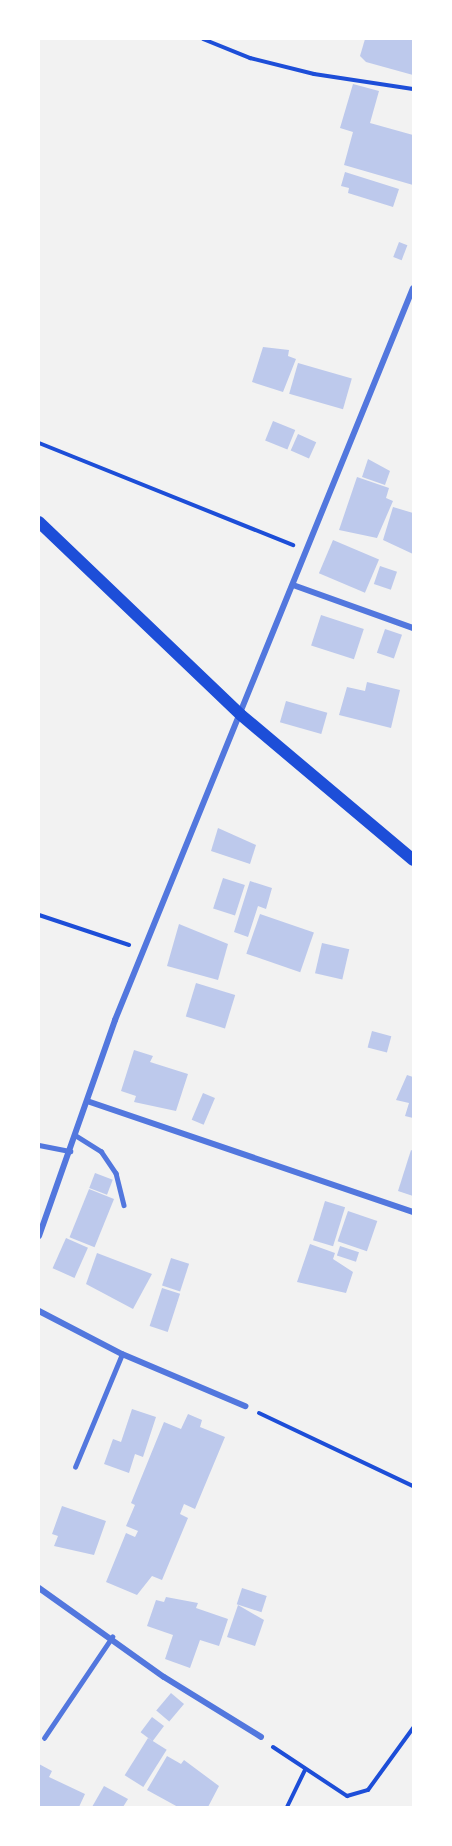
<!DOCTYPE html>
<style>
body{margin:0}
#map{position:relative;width:452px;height:1846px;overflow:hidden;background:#f2f2f2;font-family:"Nunito Sans",sans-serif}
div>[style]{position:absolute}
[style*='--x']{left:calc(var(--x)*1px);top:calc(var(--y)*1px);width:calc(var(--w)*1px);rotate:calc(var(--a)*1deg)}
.building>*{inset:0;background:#bdc9ec;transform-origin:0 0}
.path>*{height:4px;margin:-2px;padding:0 2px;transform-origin:2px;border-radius:2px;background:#1d4ed8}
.service>*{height:4.5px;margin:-2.25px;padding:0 2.25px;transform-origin:2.25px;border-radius:2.25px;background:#5277de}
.minor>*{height:6px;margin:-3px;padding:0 3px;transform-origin:3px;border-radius:3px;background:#5277de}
.secondary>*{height:12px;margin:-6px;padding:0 6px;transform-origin:6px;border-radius:6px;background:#1d4ed8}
span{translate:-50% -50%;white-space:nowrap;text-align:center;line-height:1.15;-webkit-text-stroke:4.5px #fff;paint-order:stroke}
.frame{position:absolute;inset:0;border:40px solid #fff;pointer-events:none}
</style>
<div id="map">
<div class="building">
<i style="clip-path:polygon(365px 39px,413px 39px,413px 75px,366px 62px,360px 56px)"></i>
<i style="clip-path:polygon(353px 84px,379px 91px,370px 123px,413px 135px,413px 185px,344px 165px,353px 132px,340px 128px)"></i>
<i style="clip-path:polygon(345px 172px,399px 189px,393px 207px,348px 193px,349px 188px,341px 186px)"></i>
<i style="left:399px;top:242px;width:9px;height:16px;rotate:21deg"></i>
<i style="clip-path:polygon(263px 347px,289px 350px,288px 356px,296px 359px,283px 392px,252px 382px)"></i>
<i style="left:298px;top:363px;width:56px;height:32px;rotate:16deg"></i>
<i style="left:273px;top:421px;width:24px;height:21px;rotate:22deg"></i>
<i style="left:298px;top:434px;width:20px;height:18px;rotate:24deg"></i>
<i style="clip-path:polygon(368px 459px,390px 471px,385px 485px,362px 477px)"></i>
<i style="clip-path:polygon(357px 477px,389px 488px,386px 498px,393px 501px,377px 538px,339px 530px)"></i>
<i style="clip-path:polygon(393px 507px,413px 513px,413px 554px,383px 540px)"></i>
<i style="left:333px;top:540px;width:50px;height:36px;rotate:23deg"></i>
<i style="left:380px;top:566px;width:18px;height:19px;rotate:19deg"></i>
<i style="left:321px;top:615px;width:45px;height:32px;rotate:18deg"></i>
<i style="left:385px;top:629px;width:18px;height:25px;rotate:19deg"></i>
<i style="clip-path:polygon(367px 682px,400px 690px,391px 728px,339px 715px,347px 687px,365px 691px)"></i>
<i style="left:286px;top:701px;width:43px;height:22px;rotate:16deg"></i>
<i style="clip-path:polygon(218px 828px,256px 845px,250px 864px,211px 851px)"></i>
<i style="left:223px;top:878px;width:23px;height:32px;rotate:18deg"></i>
<i style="clip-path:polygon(250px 881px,272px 888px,266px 909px,258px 906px,248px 937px,234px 932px)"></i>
<i style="left:260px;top:914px;width:57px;height:42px;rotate:19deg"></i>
<i style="clip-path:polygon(179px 924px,228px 944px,218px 980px,167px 966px)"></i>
<i style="left:322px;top:943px;width:28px;height:31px;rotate:13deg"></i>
<i style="left:196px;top:983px;width:41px;height:35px;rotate:17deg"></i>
<i style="left:372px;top:1031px;width:20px;height:17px;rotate:15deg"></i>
<i style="clip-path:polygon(134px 1050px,153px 1056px,150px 1062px,188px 1074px,176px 1111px,134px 1102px,136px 1096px,121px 1091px)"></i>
<i style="clip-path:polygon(407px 1075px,413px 1077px,413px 1118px,405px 1116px,409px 1103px,396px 1100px)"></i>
<i style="left:203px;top:1093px;width:13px;height:29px;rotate:23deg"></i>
<i style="clip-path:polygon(411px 1150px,413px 1151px,413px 1196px,398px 1191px)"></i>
<i style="left:95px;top:1173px;width:19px;height:16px;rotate:21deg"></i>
<i style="left:89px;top:1189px;width:27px;height:52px;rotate:22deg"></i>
<i style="left:325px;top:1201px;width:21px;height:41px;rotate:17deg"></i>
<i style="left:348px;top:1211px;width:31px;height:32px;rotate:19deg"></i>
<i style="left:66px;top:1238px;width:24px;height:33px;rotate:24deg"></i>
<i style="clip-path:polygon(310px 1244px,335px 1253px,333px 1259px,353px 1272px,346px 1293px,297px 1282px)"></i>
<i style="left:340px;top:1246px;width:20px;height:10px;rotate:18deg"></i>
<i style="clip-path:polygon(97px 1253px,152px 1274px,133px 1309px,86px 1284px)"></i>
<i style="left:171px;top:1258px;width:19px;height:29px;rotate:18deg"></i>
<i style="left:162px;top:1288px;width:19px;height:40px;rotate:18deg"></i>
<i style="clip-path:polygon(132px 1409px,156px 1417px,143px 1457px,135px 1454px,129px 1473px,104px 1464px,113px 1439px,121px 1442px)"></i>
<i style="clip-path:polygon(188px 1414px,202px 1420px,200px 1427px,225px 1437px,195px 1509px,184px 1504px,180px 1514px,188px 1518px,162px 1580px,152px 1576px,137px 1595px,106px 1582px,126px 1533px,135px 1537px,138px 1531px,126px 1526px,135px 1505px,131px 1503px,164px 1422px,181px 1429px)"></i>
<i style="clip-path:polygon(62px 1506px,106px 1521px,94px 1555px,54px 1546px,58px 1536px,52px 1534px)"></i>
<i style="left:242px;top:1588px;width:26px;height:17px;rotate:18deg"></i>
<i style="clip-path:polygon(166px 1597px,198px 1603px,196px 1608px,228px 1619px,219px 1646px,200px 1640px,190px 1668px,165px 1659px,173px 1635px,147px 1626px,156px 1600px,164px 1602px)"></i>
<i style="clip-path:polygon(238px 1605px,264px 1620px,255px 1646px,227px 1637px)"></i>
<i style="left:171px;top:1693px;width:17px;height:23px;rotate:40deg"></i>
<i style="left:152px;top:1717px;width:15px;height:19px;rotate:37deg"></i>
<i style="left:148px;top:1738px;width:22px;height:44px;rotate:32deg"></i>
<i style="clip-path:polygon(167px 1756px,181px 1764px,184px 1760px,219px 1786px,208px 1807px,178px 1807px,147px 1790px)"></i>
<i style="clip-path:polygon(39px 1764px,52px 1771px,49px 1777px,85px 1794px,79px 1807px,39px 1807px)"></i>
<i style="clip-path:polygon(104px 1786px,128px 1799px,123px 1807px,92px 1807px)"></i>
</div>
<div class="path">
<i style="--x:203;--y:39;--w:51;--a:22"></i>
<i style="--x:250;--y:58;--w:66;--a:14"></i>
<i style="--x:314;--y:74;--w:100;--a:8.6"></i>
<i style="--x:39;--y:443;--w:274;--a:21.9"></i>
<i style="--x:39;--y:915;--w:95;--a:18.4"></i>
<i style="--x:259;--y:1413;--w:170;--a:25.4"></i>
<i style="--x:273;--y:1747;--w:89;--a:33.5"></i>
<i style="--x:347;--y:1796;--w:22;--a:-16"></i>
<i style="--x:368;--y:1790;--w:77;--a:-54"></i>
<i style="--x:287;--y:1807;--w:41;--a:-64.1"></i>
</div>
<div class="service">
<i style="--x:75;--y:1135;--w:31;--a:32"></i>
<i style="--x:101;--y:1151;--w:27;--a:56"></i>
<i style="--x:116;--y:1173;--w:33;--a:76"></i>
<i style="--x:39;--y:1145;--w:32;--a:11"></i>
<i style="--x:75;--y:1467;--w:122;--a:-67.4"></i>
<i style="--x:44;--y:1738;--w:122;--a:-56"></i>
</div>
<div class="minor">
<i style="--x:293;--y:585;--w:127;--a:19.7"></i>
<i style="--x:87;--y:1101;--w:344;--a:18.8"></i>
<i style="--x:39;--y:1236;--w:229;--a:-70.6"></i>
<i style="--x:115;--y:1020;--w:790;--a:-67.85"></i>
<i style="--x:39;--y:1311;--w:93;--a:27.4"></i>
<i style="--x:122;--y:1354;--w:134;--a:22.9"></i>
<i style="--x:39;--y:1588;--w:153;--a:35.5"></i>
<i style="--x:164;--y:1677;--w:114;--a:31.7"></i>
</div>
<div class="secondary">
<i style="--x:39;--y:522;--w:279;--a:43.7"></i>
<i style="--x:241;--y:715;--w:225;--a:40.1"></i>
</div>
<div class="frame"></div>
</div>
